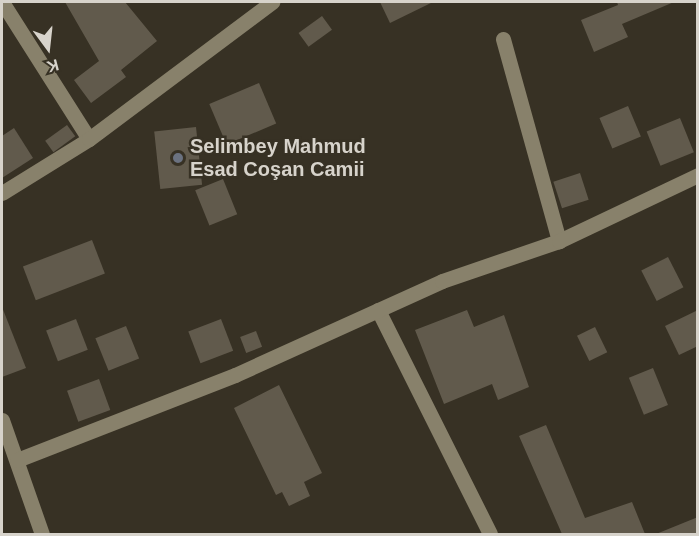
<!DOCTYPE html>
<meta charset="utf-8">
<style>
body{margin:0}
#map{position:relative;width:699px;height:536px;overflow:hidden;background:#373124;font-family:Helvetica,sans-serif}
div>[style]{position:absolute}
[style*='--x']{left:calc(var(--x)*1px);top:calc(var(--y)*1px);width:calc(var(--w)*1px);rotate:calc(var(--a)*1deg)}
.building>*{inset:0;background:#615a4c;transform-origin:0 0}
.minor>*{height:15px;margin:-7.5px;padding:0 7.5px;transform-origin:7.5px;border-radius:7.5px;background:#88816b}
.dots>*{width:16px;height:16px;translate:-50% -50%;box-sizing:border-box;border:3px solid #373124;border-radius:50%}
span{translate:-50% -50%;white-space:nowrap;text-align:center;line-height:1.15;-webkit-text-stroke:5px #373124;paint-order:stroke}
.poi-label{font-size:20px;color:#d7d3cb;font-weight:700}
.left{translate:0 -50%;text-align:left}
.frame{position:absolute;inset:0;border:3px solid #d7d3cb;pointer-events:none}
.north{position:absolute;left:18px;top:18px;width:60px;height:60px;-webkit-text-stroke:4px #373124;paint-order:stroke;rotate:165deg;font-size:16px;font-weight:700;line-height:24px;text-align:center;color:#d7d3cb}
.north::after{content:'';display:block;margin:auto;width:21px;height:27px;background:#d7d3cb;clip-path:polygon(50% 0,100% 100%,50% 72%,0 100%)}
</style>
<div id="map">
<div class="building">
<i style="clip-path:polygon(65px 2px,125px 2px,157px 41px,121px 70px,126px 77px,91px 103px,74px 80px,99px 61px)"></i>
<i style="clip-path:polygon(380px 2px,433px 2px,390px 23px)"></i>
<i style="clip-path:polygon(617px 2px,674px 2px,622px 24px,628px 37px,594px 52px,581px 20px,618px 5px)"></i>
<i style="left:322px;top:16px;width:17px;height:29px;rotate:54deg"></i>
<i style="left:259px;top:83px;width:44px;height:54px;rotate:67deg"></i>
<i style="left:628px;top:106px;width:33px;height:31px;rotate:67deg"></i>
<i style="left:680px;top:118px;width:37px;height:36px;rotate:68deg"></i>
<i style="left:67px;top:125px;width:14px;height:27px;rotate:54deg"></i>
<i style="left:196px;top:127px;width:58px;height:42px;rotate:84deg"></i>
<i style="clip-path:polygon(14px 128px,33px 158px,2px 178px,2px 136px)"></i>
<i style="left:580px;top:173px;width:28px;height:28px;rotate:72deg"></i>
<i style="left:223px;top:179px;width:38px;height:30px;rotate:68deg"></i>
<i style="left:92px;top:240px;width:36px;height:74px;rotate:69deg"></i>
<i style="left:668px;top:257px;width:34px;height:30px;rotate:63deg"></i>
<i style="clip-path:polygon(2px 307px,26px 368px,2px 377px)"></i>
<i style="clip-path:polygon(467px 310px,474px 327px,504px 315px,529px 387px,498px 400px,492px 384px,444px 404px,415px 330px)"></i>
<i style="clip-path:polygon(698px 310px,698px 346px,679px 355px,665px 326px)"></i>
<i style="left:76px;top:319px;width:33px;height:32px;rotate:69deg"></i>
<i style="left:221px;top:319px;width:34px;height:35px;rotate:69deg"></i>
<i style="left:126px;top:326px;width:35px;height:33px;rotate:68deg"></i>
<i style="left:595px;top:327px;width:28px;height:20px;rotate:64deg"></i>
<i style="left:256px;top:331px;width:17px;height:17px;rotate:69deg"></i>
<i style="left:653px;top:368px;width:40px;height:26px;rotate:68deg"></i>
<i style="left:99px;top:379px;width:33px;height:34px;rotate:70deg"></i>
<i style="clip-path:polygon(279px 385px,322px 473px,304px 482px,310px 496px,289px 506px,282px 492px,276px 495px,234px 408px)"></i>
<i style="clip-path:polygon(546px 425px,585px 518px,632px 502px,645px 534px,562px 534px,519px 436px)"></i>
<i style="clip-path:polygon(698px 517px,698px 534px,656px 534px)"></i>
</div>
<div class="minor">
<i style="--x:2;--y:2;--w:162;--a:57.6"></i>
<i style="--x:503;--y:39;--w:210;--a:74.5"></i>
<i style="--x:2;--y:193;--w:102;--a:-31.8"></i>
<i style="--x:89;--y:139;--w:229;--a:-36.8"></i>
<i style="--x:378;--y:310;--w:250;--a:63.4"></i>
<i style="--x:2;--y:420;--w:121;--a:70.7"></i>
<i style="--x:17;--y:460;--w:234;--a:-21.3"></i>
<i style="--x:235;--y:375;--w:227;--a:-24.4"></i>
<i style="--x:442;--y:281;--w:124;--a:-18.9"></i>
<i style="--x:559;--y:241;--w:154;--a:-25.4"></i>
</div>
<div class="dots">
<i style="left:178px;top:158px;background:#6b7280"></i>
</div>
<div class="poi-label">
<span class="left" style="left:190px;top:158px">Selimbey Mahmud<br>Esad Coşan Camii</span>
</div>
<div class="frame"></div>
<div class="north">K</div>
</div>
